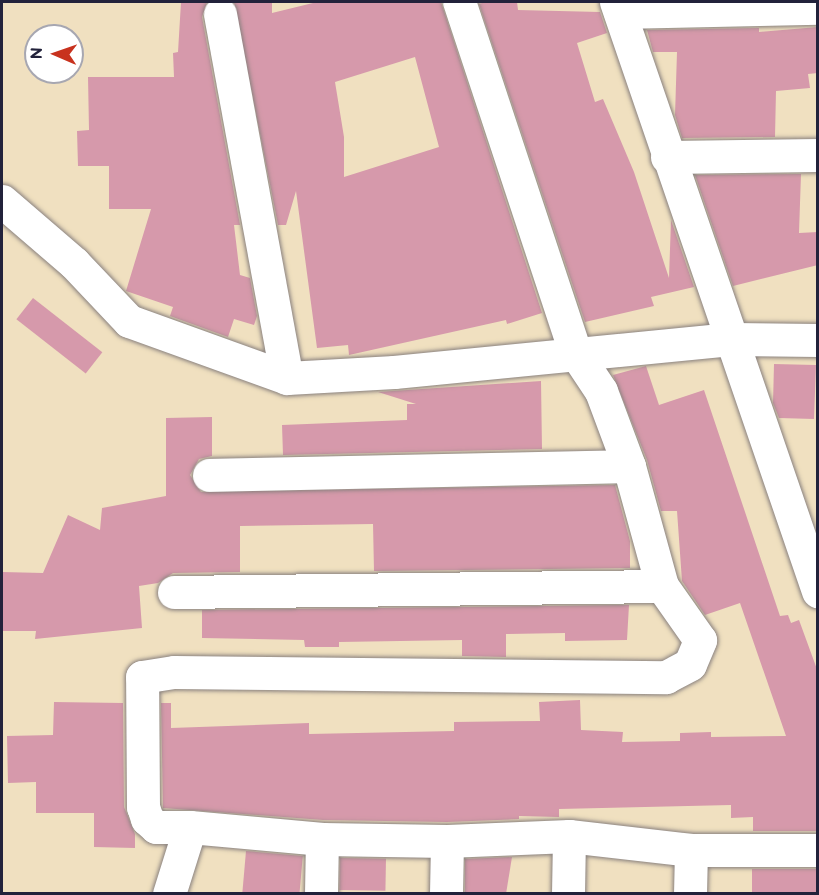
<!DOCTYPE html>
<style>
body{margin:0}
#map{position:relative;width:819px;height:895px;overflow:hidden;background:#f0e0c0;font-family:"Balsamiq Sans",sans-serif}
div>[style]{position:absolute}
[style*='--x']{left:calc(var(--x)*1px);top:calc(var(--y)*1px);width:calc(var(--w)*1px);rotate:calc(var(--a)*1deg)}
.building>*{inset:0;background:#d699ab;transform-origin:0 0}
.roads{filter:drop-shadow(0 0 2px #89817e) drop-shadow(0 0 2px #89817e)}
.minor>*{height:33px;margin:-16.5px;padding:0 16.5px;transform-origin:16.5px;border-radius:16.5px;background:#fff}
span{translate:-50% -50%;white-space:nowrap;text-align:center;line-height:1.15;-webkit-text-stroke:4.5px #fff;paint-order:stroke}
.frame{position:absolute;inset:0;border:3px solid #22223b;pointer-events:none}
.north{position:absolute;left:24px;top:24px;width:60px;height:60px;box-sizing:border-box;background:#fff;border:2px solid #a7a7b1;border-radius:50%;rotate:272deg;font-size:16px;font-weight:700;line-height:24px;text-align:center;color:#22223b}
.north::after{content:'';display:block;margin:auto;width:21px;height:27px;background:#c8321e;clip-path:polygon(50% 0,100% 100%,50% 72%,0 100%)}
</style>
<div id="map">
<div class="building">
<i style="clip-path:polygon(181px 2px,207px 2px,202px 17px,240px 225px,234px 225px,240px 275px,250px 278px,257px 316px,254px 325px,234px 319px,228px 337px,170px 316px,173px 307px,126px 291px,151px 209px,109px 209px,109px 166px,78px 166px,77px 131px,89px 130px,88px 77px,174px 77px,173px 53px,178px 52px)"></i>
<i style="clip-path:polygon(evenodd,234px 2px,272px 2px,272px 13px,317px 2px,441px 2px,542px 313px,507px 324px,506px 320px,349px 355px,348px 345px,317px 348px,296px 191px,286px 225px,278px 225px,234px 2px,415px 57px,439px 147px,344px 177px,344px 137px,335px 82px,415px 57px)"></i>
<i style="clip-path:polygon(485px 2px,517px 2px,518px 10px,600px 12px,607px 33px,577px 43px,595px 102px,603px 99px,634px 172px,669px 278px,671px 220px,694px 287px,651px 297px,654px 306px,585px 322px,479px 4px)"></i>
<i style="clip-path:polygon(818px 27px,818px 73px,808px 74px,810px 88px,776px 91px,775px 137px,682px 138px,675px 115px,677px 52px,653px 52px,647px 30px,759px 28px,759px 32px)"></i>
<i style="clip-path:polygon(801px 174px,799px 233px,818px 232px,818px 265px,733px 286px,695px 175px)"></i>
<i style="left:33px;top:298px;width:88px;height:27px;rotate:38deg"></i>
<i style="clip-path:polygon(774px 364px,816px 365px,814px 419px,779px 418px,773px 403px)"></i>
<i style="clip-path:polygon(646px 366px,659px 405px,704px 390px,780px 616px,788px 615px,791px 623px,799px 620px,818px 672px,818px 831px,753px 831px,753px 817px,731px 818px,731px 805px,559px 809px,559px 817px,519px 816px,519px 819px,447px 822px,323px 820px,163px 808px,161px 703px,171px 703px,171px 728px,309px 723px,309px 734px,454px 731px,454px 722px,540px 721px,539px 702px,580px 700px,581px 730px,623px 732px,622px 742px,680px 741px,680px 733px,711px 732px,711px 737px,786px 736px,740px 603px,705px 615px,682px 581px,677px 511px,661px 511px,647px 460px,613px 375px)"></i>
<i style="clip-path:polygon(541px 381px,542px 449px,283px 455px,282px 425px,407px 420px,407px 404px,416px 404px,378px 392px)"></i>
<i style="clip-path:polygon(212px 417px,212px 456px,199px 459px,190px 475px,201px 492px,615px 485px,630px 541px,630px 568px,374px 571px,373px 524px,240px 526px,240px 572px,173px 573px,158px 583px,139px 586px,142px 628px,35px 639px,36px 631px,2px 631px,2px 572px,43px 573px,68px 515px,100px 530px,102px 508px,166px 496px,166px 418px)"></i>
<i style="clip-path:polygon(629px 605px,627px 640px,565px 641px,565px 633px,506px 634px,506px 657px,462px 656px,462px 640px,339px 642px,339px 647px,305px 647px,304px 640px,202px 638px,202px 610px)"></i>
<i style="clip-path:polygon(54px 702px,123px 703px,124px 807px,135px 834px,135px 848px,94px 847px,94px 813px,36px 813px,36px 782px,8px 783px,7px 736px,53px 735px)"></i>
<i style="left:246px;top:851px;width:57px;height:43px;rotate:5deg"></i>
<i style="clip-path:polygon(512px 857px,506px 894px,465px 894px,465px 859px)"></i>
<i style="left:340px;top:858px;width:46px;height:32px;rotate:1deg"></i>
<i style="left:752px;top:869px;width:66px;height:25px"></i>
</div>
<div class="roads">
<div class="minor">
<i style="--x:616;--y:2;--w:623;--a:71.07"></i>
<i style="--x:620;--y:12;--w:198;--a:-1.2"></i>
<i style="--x:220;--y:14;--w:370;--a:79.6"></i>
<i style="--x:667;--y:157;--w:151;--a:-0.8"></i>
<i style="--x:2;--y:201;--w:95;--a:40.7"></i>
<i style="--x:74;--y:263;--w:80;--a:46.5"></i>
<i style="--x:129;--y:321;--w:168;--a:19.8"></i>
<i style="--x:287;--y:378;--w:107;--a:-3.2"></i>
<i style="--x:394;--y:372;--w:341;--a:-5.6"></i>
<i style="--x:733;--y:339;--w:85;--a:0.7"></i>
<i style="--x:209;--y:475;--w:420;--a:-1.2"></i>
<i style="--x:174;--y:592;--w:488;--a:-0.7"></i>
<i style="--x:190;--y:827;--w:34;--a:180"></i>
<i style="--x:156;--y:827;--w:12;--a:-138"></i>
<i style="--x:147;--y:819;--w:13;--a:-108"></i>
<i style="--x:143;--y:807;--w:130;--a:-90.4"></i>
<i style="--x:142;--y:677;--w:32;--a:-9"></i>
<i style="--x:174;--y:672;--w:492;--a:0.6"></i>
<i style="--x:666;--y:677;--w:27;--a:-28"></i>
<i style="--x:690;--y:664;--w:26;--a:-67"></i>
<i style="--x:700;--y:640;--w:66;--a:-125.1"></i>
<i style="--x:662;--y:586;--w:124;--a:-105.4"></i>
<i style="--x:629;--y:466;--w:80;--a:-110.5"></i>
<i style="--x:601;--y:391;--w:47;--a:-123.7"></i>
<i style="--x:575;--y:352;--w:369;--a:-108.3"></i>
<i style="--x:169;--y:894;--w:70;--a:-72.6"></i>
<i style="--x:190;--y:827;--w:133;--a:5.2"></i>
<i style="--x:322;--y:839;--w:125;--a:0.9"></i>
<i style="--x:447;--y:841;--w:122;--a:-2.3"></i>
<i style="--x:569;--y:836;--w:123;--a:6.5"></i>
<i style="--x:691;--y:850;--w:127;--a:0"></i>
<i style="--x:321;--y:894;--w:55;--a:-89"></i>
<i style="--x:446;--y:894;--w:53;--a:-88.9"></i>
<i style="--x:568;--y:894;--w:58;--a:-89"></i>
<i style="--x:690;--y:894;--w:44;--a:-88.7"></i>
</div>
</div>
<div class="frame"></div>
<div class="north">N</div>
</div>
